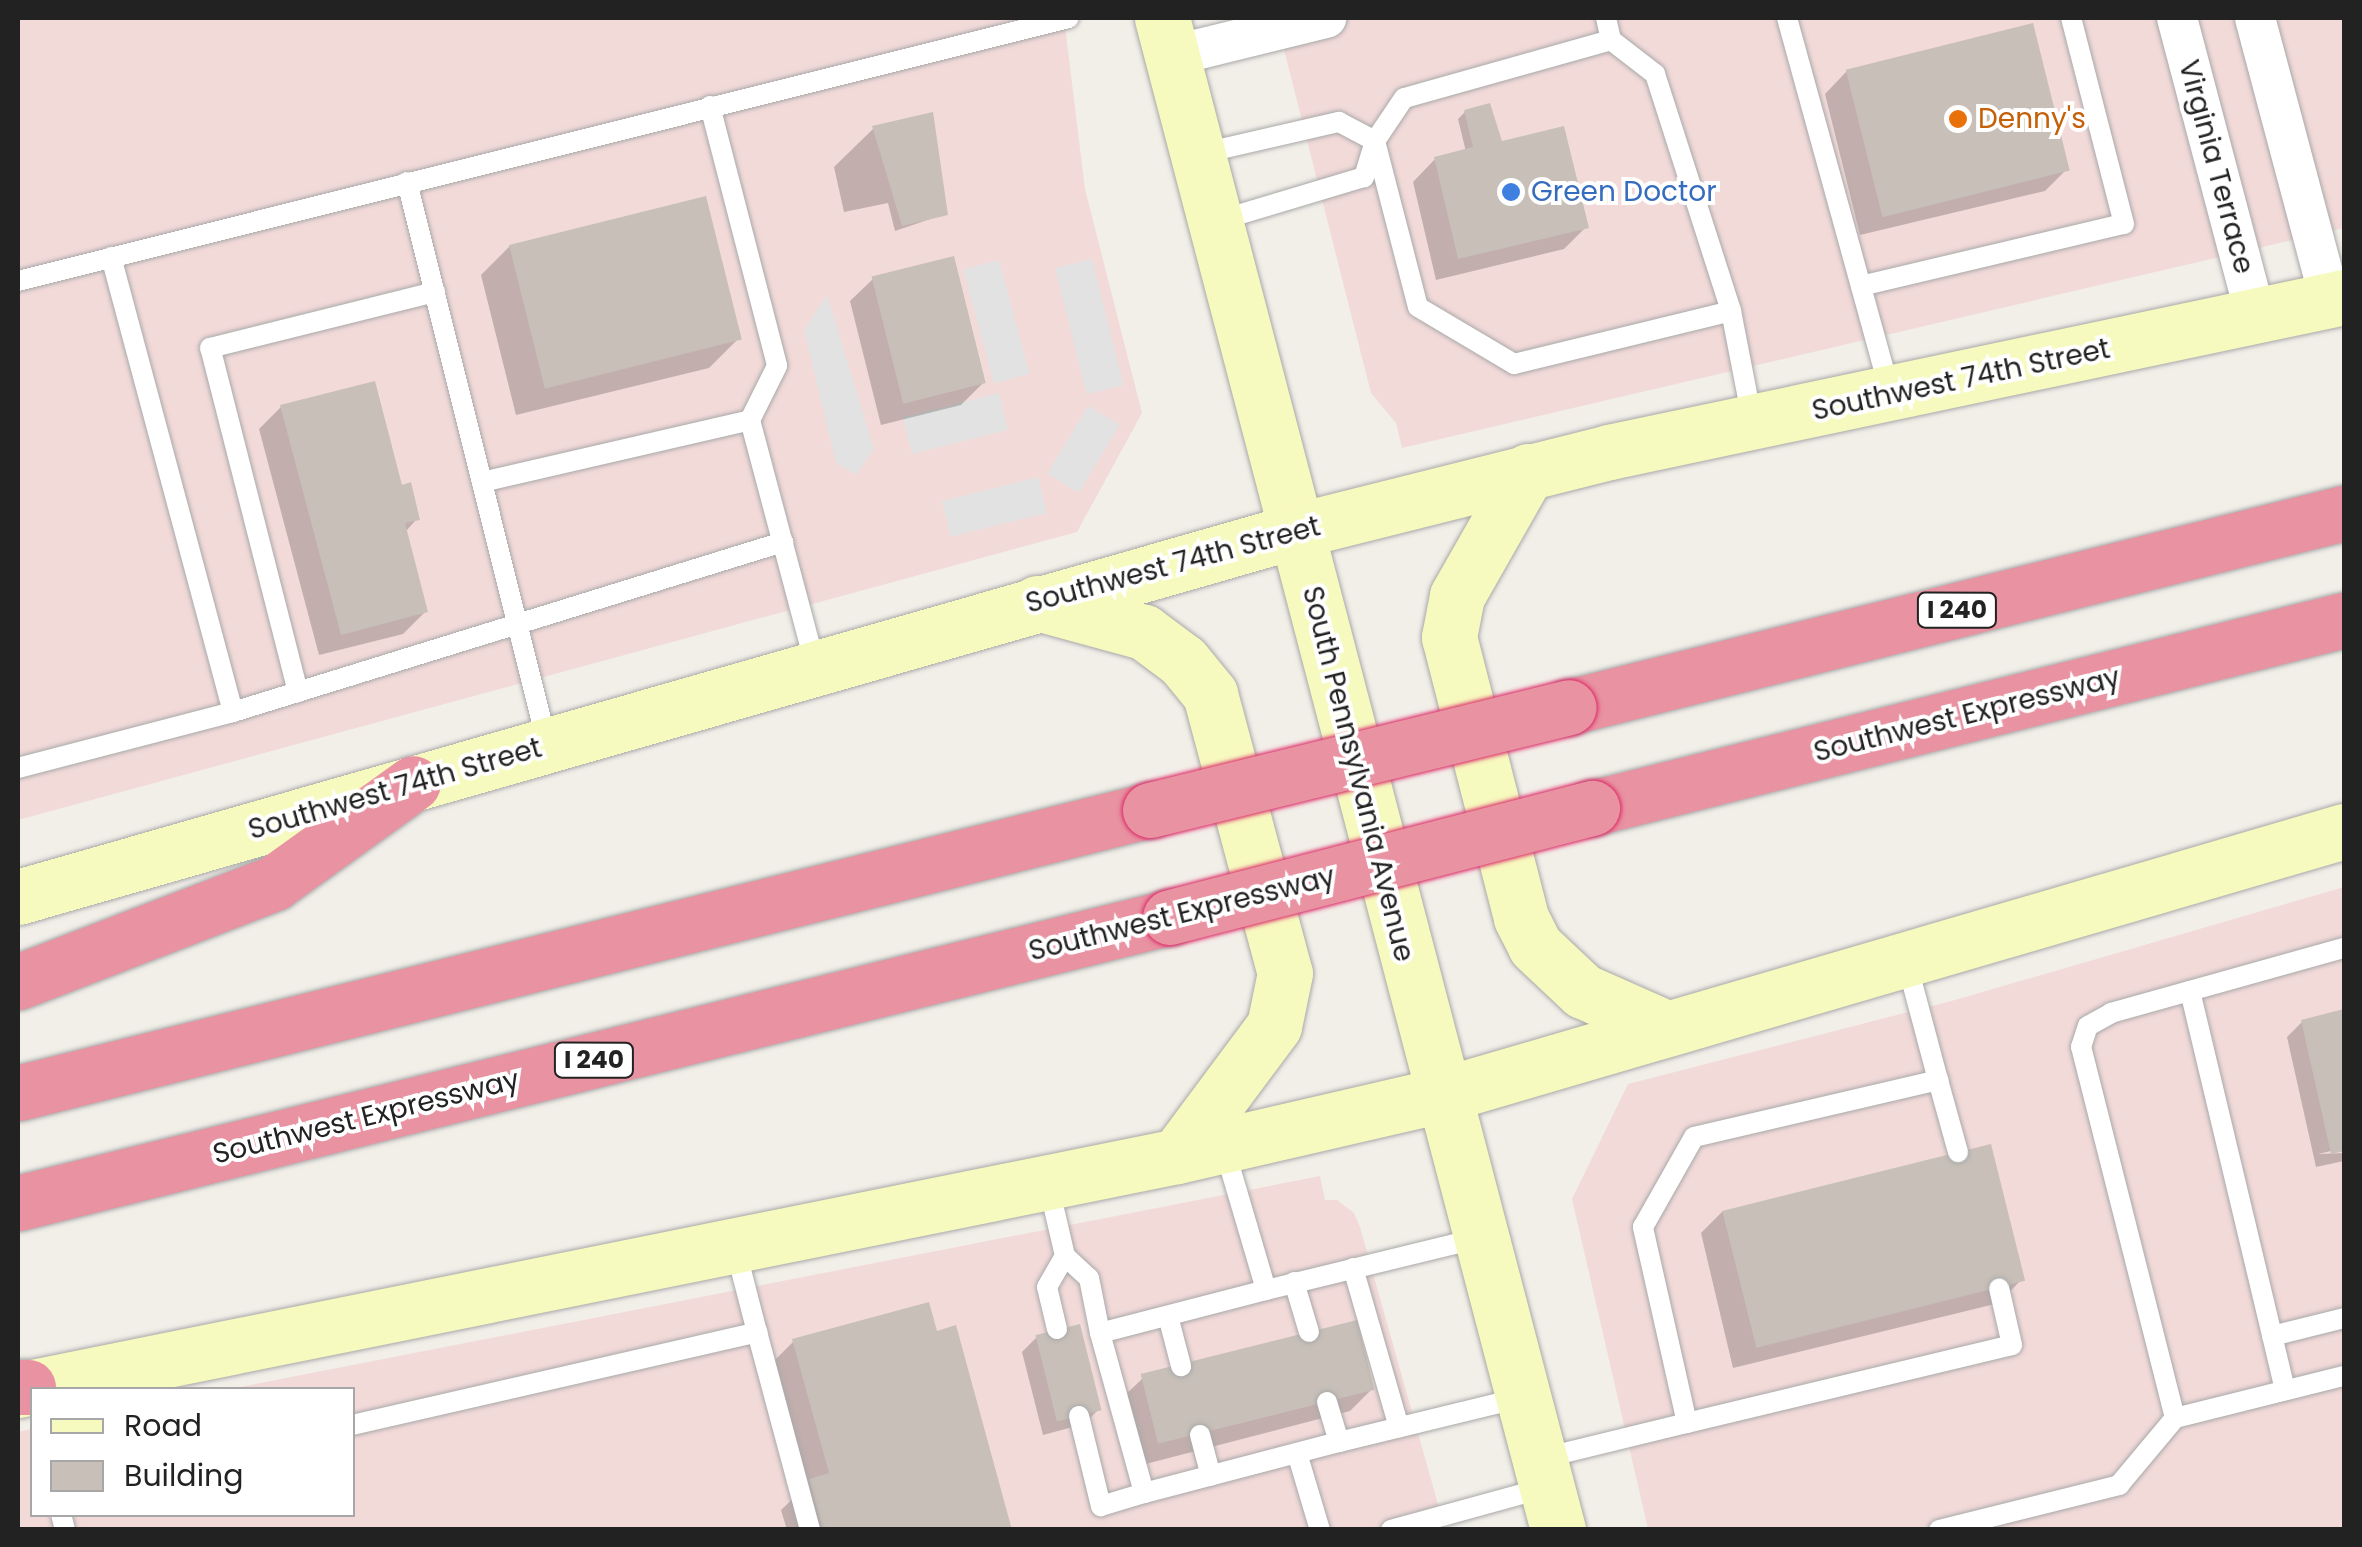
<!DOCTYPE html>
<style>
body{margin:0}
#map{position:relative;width:2362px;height:1547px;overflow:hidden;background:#f2efe9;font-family:Poppins,sans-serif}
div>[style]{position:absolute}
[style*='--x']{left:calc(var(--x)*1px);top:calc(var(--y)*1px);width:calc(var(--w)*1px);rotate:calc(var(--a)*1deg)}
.commercial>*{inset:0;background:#f2dad9}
.parking>*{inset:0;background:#e2e2e2;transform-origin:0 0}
.shadow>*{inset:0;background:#0003}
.building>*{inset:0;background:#c7bfb8;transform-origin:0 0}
.roads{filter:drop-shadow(0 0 2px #a9a9a9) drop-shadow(0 0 2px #a9a9a9)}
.service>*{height:20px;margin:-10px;padding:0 10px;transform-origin:10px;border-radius:10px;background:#fff}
.minor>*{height:40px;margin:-20px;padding:0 20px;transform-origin:20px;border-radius:20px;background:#fff}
.secondary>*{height:55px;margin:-27.5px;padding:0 27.5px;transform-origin:27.5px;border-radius:27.5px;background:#f7fabf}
.motorway>*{height:55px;margin:-27.5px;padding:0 27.5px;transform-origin:27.5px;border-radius:27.5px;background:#e892a2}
.bridges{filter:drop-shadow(0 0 2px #dc2a67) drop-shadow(0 0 2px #dc2a67)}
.motorway-bridge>*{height:55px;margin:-27.5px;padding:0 27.5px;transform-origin:27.5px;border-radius:27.5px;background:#e892a2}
.dots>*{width:28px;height:28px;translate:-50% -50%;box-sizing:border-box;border:5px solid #fff;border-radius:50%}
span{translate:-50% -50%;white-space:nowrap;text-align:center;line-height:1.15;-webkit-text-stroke:8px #fff;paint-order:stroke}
.shield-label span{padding:2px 8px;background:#fff;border:2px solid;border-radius:8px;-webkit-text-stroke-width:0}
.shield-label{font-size:25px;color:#222;font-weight:700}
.food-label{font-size:28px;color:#c56008}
.left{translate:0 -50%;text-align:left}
.street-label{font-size:28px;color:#222}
.shop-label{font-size:28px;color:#366cbe}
.frame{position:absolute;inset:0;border:20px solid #222;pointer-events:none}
.legend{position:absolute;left:30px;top:1387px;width:325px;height:130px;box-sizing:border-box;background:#fff;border:2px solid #a7a7a7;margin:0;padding:12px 18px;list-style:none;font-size:30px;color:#222}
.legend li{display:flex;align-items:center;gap:20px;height:50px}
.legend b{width:50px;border:2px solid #a7a7a7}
</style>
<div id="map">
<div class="commercial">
<i style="clip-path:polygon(18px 18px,1064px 18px,1085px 189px,1142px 413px,1077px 532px,18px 820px)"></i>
<i style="clip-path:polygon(1276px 18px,2344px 18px,2344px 228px,1402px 448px,1396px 423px,1371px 393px)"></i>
<i style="clip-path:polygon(2344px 887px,2344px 1529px,1648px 1529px,1572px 1199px,1628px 1084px,1955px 1000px)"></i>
<i style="clip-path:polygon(1320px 1176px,1325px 1200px,1337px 1200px,1354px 1213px,1360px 1227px,1445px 1529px,18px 1529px,18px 1432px,32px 1429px,32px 1514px,352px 1514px,352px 1390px,230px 1389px)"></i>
</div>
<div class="parking">
<i style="left:1092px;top:259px;width:130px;height:38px;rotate:76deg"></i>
<i style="left:999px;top:260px;width:118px;height:37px;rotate:75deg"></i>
<i style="clip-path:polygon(827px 295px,874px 449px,856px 475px,836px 463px,804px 330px)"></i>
<i style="left:999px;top:393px;width:38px;height:99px;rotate:76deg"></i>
<i style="left:1088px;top:406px;width:37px;height:79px;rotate:31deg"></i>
<i style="left:1038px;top:477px;width:37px;height:99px;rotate:76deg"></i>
</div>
<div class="shadow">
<i style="clip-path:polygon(1847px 71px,2067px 169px,2045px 191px,1860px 235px,1825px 94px)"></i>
<i style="clip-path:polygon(1465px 112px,1586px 227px,1564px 249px,1436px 280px,1413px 182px,1435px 159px,1466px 152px,1458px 119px)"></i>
<i style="clip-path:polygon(931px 115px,945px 214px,895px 231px,888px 203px,844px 212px,834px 167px,874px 128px)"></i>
<i style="clip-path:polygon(510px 246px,738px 339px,709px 368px,516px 415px,481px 275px)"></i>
<i style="clip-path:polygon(873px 279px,983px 383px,961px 405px,881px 425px,850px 301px)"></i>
<i style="clip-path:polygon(281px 407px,417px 519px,405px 532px,425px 612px,403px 634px,319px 655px,259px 429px)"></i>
<i style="clip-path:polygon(2344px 1012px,2344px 1148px,2318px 1154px,2344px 1153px,2344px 1161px,2316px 1167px,2287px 1037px,2302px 1022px)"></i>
<i style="clip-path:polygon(1723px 1211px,2021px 1280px,1999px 1303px,1733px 1368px,1701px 1233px)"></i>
<i style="clip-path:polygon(1037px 1337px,1099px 1409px,1084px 1424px,1043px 1435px,1022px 1352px)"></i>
<i style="clip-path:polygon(794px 1341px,1009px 1530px,787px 1530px,781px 1510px,799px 1493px,765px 1370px)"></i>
<i style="clip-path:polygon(1143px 1378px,1372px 1389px,1350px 1411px,1138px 1466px,1120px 1400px)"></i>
</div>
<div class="building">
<i style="left:2033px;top:23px;width:152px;height:193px;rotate:76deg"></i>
<i style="clip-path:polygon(1490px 103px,1502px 141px,1564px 126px,1589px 228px,1458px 259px,1434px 157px,1473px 147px,1464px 110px)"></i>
<i style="clip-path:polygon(933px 112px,948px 215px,902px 226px,872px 126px)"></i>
<i style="left:706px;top:196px;width:148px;height:203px;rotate:76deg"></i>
<i style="left:954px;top:256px;width:131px;height:85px;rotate:76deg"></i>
<i style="clip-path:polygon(375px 381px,402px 485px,411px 482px,420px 520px,405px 523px,428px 612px,341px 635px,280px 405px)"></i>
<i style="clip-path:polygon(2344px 1009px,2344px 1151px,2331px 1154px,2301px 1020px)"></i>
<i style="left:1991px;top:1144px;width:141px;height:277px;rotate:76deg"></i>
<i style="clip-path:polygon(929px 1302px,937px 1331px,956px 1325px,1012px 1530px,823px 1530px,809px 1479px,829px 1473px,792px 1339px)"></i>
<i style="left:1357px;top:1320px;width:72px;height:223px;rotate:76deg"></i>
<i style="left:1080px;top:1324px;width:89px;height:46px;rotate:76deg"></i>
</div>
<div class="roads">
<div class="service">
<i style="--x:1606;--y:18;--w:23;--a:77"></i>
<i style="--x:1611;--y:40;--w:56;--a:37.7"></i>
<i style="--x:1655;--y:74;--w:249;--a:72.2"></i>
<i style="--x:1731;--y:311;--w:110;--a:79"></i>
<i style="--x:1787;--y:18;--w:388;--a:74.6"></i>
<i style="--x:1611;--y:40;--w:215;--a:164.3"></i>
<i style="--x:1404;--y:98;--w:52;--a:124"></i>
<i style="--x:1375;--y:141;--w:171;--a:75.5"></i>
<i style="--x:1418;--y:307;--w:112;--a:30.7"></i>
<i style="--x:1514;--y:364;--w:223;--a:-13.7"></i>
<i style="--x:710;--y:106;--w:268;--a:75.5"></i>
<i style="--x:777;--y:366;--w:60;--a:116.6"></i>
<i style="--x:750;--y:420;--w:253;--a:75.1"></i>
<i style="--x:1199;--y:154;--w:144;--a:-12.9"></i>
<i style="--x:1339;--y:122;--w:41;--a:27.8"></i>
<i style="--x:1375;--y:141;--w:38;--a:107"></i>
<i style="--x:1364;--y:177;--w:153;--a:163.3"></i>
<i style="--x:407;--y:182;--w:578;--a:75.99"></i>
<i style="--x:18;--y:281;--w:1083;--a:-14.05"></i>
<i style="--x:1861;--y:286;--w:270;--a:-13.3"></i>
<i style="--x:2124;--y:224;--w:213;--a:-104.4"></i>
<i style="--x:482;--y:482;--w:275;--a:-13"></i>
<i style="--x:298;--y:692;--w:355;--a:-104.3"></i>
<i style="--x:210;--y:348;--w:232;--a:-14"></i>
<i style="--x:233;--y:712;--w:576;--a:-17.18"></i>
<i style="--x:18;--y:768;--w:222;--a:-14.6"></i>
<i style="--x:233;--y:712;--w:471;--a:-105"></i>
<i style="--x:2190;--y:991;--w:410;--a:76.6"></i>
<i style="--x:1938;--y:1080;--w:75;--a:74.5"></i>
<i style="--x:1224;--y:1147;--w:149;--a:73.6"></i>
<i style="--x:1266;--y:1290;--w:220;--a:-13.7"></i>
<i style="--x:1048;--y:1183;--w:75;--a:76.9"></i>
<i style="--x:1065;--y:1256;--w:33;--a:43"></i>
<i style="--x:1089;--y:1278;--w:56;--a:78.7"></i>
<i style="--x:1100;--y:1333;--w:171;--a:-14.5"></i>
<i style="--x:1353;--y:1268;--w:166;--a:73.9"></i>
<i style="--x:1294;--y:1282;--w:52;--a:73.3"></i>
<i style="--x:1168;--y:1316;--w:52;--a:75.4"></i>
<i style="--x:1057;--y:1329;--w:43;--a:-103.4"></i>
<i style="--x:1047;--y:1287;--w:36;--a:-60"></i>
<i style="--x:757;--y:1332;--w:205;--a:75"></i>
<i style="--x:1100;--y:1333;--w:166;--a:74.6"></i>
<i style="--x:1144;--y:1493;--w:202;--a:-14.7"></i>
<i style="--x:2272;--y:1336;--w:74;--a:-14"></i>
<i style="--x:1327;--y:1402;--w:42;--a:73.3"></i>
<i style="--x:1339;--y:1442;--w:185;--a:-13.7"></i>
<i style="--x:1079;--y:1416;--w:93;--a:76.3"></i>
<i style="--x:1101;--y:1506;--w:45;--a:-16.8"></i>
<i style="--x:2175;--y:1418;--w:174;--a:-14"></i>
<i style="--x:1687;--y:1423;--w:334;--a:-13.5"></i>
<i style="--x:2012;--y:1345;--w:58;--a:-102.8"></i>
<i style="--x:352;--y:1425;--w:416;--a:-12.9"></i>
<i style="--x:757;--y:1332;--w:88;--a:-104.5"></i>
<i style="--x:1200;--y:1435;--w:42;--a:75"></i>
<i style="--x:1297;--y:1453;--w:80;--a:73.4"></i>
<i style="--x:1539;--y:1459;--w:152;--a:-13.7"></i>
<i style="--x:1687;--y:1423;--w:201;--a:-102.7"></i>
<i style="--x:1643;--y:1227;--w:103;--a:-60.5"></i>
<i style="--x:1694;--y:1137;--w:251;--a:-13.1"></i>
<i style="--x:1938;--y:1080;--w:124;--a:-104.9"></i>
<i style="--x:61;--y:1514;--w:16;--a:76"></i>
<i style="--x:1391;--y:1530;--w:159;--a:-15.4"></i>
<i style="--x:1939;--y:1530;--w:186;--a:-14"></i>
<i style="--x:2119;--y:1485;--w:87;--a:-50.1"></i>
<i style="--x:2175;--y:1418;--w:383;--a:-104.2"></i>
<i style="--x:2081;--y:1047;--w:22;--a:-72"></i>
<i style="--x:2088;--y:1026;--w:26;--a:-29"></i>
<i style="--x:2111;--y:1013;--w:242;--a:-15.6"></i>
</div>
<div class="minor">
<i style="--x:2177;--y:18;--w:308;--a:75.2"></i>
<i style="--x:2255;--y:18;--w:292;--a:75.1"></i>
<i style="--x:1171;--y:56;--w:160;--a:-13.8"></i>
</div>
<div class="secondary">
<i style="--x:1162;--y:18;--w:1563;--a:75.32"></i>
<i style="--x:1528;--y:471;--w:144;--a:119.6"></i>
<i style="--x:1457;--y:596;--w:42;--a:101"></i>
<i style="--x:1449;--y:637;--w:290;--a:75.6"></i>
<i style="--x:1521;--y:918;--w:31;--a:63"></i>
<i style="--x:1535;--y:946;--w:66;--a:43.2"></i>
<i style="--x:1583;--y:991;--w:89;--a:24"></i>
<i style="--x:1037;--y:603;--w:111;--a:15.2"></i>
<i style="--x:1144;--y:632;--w:49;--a:36.6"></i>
<i style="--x:1183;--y:661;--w:43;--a:50.7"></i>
<i style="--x:1210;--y:694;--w:289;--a:75"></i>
<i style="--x:1285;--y:973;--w:54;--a:101.7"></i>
<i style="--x:1274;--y:1026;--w:162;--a:126.7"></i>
<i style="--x:18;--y:897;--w:1328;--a:-15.99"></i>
<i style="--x:1295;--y:531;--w:324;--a:-14.1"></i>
<i style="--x:1609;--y:452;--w:751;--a:-11.91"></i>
<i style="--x:18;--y:1390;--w:1182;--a:-11.41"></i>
<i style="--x:1177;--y:1156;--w:272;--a:-13"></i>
<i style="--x:1442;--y:1095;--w:940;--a:-16.31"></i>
</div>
<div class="motorway">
<i style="--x:1569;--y:707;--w:799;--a:-14.05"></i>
<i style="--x:1592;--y:808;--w:775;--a:-14.04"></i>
<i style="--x:18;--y:982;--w:274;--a:-21.1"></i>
<i style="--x:274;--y:883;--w:171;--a:-35.7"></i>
<i style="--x:18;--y:1093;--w:1167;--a:-14.04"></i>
<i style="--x:18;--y:1203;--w:1187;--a:-13.94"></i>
<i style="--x:18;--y:1387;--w:10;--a:0"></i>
</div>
</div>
<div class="bridges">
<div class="motorway-bridge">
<i style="--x:1150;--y:810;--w:431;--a:-13.8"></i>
<i style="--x:1170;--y:917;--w:436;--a:-14.5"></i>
</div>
</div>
<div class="dots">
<i style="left:1958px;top:119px;background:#e8710a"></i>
<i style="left:1511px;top:192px;background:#3f7fe0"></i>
</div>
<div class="shield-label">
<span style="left:1957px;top:610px">I 240</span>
<span style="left:594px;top:1060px">I 240</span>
</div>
<div class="food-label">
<span class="left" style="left:1978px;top:119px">Denny's</span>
</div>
<div class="street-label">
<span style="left:2216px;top:167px;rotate:75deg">Virginia Terrace</span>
<span style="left:1961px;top:380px;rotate:-12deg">Southwest 74th Street</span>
<span style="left:1173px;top:565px;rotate:-15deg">Southwest 74th Street</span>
<span style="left:1967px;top:715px;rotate:-14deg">Southwest Expressway</span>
<span style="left:1358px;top:774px;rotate:76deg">South Pennsylvania Avenue</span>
<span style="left:395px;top:789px;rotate:-16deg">Southwest 74th Street</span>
<span style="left:1182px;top:914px;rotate:-14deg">Southwest Expressway</span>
<span style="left:366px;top:1117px;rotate:-14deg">Southwest Expressway</span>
</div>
<div class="shop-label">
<span class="left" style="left:1531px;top:192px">Green Doctor</span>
</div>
<div class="frame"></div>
<ul class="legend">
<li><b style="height:12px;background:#f7fabf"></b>Road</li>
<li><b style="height:28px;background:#c7bfb8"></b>Building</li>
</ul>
</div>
